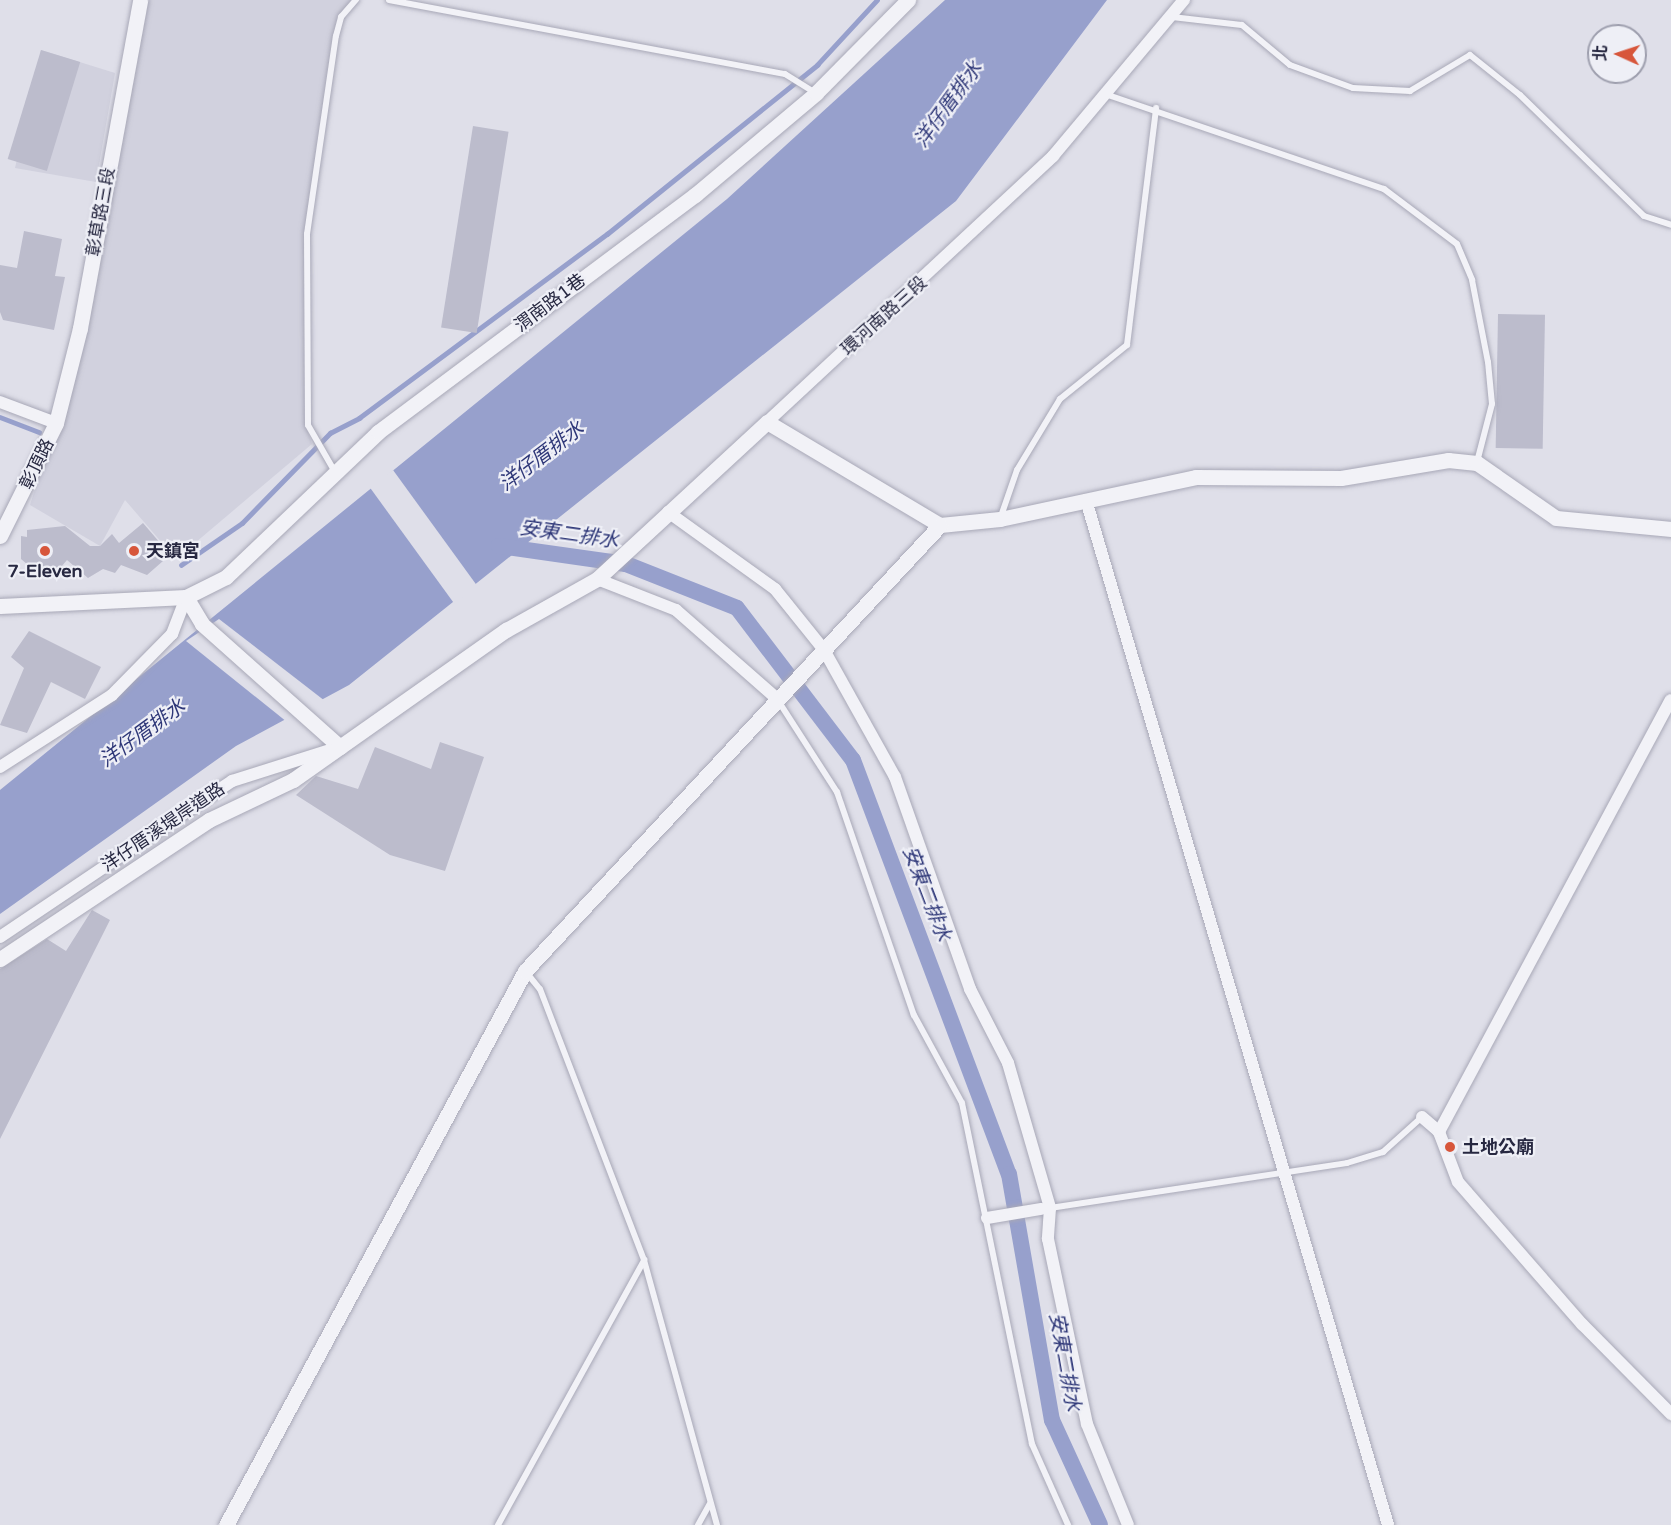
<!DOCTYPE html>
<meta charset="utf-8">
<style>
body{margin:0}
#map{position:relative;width:1671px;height:1525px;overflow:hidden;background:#dfdfe9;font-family:"Varela Round","Noto Sans TC",sans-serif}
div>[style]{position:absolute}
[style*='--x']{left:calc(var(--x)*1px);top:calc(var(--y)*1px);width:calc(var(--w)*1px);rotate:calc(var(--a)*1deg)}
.built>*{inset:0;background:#d1d1de}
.water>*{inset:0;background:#97a0cc}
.pier>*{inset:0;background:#dfdfe9;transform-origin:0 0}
.stream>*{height:4.5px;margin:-2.25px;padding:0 2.25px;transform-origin:2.25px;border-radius:2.25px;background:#97a0cc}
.canal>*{height:16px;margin:-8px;padding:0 8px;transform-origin:8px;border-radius:8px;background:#97a0cc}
.building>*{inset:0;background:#bcbccc;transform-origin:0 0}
.roads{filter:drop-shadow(0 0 2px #a8a8b7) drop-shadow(0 0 2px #a8a8b7)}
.service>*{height:6px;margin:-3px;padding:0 3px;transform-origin:3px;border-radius:3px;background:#f2f2f7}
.minor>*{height:12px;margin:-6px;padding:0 6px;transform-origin:6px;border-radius:6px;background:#f2f2f7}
.tertiary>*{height:15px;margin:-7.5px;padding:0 7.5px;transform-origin:7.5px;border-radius:7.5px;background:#f2f2f7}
.dots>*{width:16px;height:16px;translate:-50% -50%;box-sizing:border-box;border:3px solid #eeeff6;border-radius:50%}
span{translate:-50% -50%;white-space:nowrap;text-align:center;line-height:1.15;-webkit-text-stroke:4.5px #eeeff6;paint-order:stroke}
.street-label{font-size:18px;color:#272841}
.poi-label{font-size:18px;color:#272841;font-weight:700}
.left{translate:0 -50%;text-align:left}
.water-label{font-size:20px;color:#2e3778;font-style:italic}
.north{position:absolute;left:1587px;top:24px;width:60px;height:60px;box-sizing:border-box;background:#eeeff6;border:2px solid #9e9fae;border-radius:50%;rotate:273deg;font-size:16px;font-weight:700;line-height:24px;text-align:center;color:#272841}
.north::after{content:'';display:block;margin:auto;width:21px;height:27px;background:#d7563b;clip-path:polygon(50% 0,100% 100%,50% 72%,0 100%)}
</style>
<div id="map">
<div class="built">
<i style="clip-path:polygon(137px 0,356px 0,341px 17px,307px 234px,305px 423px,312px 444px,176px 559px,125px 500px,100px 546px,30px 505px,56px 423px)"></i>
<i style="clip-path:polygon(41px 50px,115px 73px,96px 182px,15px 168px)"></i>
</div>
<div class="water">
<i style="clip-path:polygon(945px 0,1107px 0,956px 201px,349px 685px,236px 746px,0 914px,0 790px,727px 199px)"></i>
</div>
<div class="pier">
<i style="left:393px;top:470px;width:144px;height:29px;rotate:54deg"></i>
<i style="clip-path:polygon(219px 619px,325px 701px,287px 722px,186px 641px)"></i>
</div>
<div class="stream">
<i style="--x:0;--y:417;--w:42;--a:21"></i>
<i style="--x:181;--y:565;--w:74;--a:-34.5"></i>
<i style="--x:242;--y:523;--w:126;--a:-45.6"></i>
<i style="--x:330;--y:433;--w:33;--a:-27"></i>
<i style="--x:359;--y:418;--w:309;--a:-36.6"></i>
<i style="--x:607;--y:234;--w:270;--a:-38.8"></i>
<i style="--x:817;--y:65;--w:88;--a:-47.3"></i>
</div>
<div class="canal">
<i style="--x:499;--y:546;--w:128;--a:8.1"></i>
<i style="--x:626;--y:564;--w:119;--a:21.6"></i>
<i style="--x:737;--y:608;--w:191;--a:52.7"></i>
<i style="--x:853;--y:760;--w:442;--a:69.4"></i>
<i style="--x:1009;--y:1174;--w:250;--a:80.1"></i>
<i style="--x:1052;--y:1420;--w:115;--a:65.4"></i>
</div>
<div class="building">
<i style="left:41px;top:50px;width:41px;height:114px;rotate:17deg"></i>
<i style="left:473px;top:126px;width:36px;height:204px;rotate:9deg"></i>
<i style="clip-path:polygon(24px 231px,62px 239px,55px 276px,65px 277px,54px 330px,3px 320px,0 312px,0 265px,17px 268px)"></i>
<i style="left:1498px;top:314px;width:47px;height:134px;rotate:1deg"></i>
<i style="clip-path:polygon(143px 523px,161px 544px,155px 549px,163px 561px,147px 575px,121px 565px,115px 573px,103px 569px,88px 578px,67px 560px,61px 567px,34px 570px,21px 559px,21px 536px,27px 537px,27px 530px,65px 526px,90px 546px,100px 546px,112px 534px,119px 543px)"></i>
<i style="clip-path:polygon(29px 631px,101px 667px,85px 699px,51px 682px,27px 733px,0 725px,24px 668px,11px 657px)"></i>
<i style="clip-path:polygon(440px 742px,484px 757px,445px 871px,390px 855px,296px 795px,316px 776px,358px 789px,375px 747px,431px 769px)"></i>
<i style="clip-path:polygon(92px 910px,110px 920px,0 1139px,0 969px,47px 939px,66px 951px)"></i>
</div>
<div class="roads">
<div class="service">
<i style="--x:389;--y:0;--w:403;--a:10.6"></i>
<i style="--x:785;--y:74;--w:36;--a:32"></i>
<i style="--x:1172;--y:17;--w:70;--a:6.5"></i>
<i style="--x:1242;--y:25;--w:62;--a:39.8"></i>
<i style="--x:1290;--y:65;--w:67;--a:20.1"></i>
<i style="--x:1353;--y:88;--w:57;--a:3"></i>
<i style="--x:1410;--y:91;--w:70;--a:-31"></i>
<i style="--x:1470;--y:55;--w:64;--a:38.7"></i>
<i style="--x:1520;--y:95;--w:173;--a:44.3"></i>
<i style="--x:1644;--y:216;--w:28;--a:18"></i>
<i style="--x:1105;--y:94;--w:295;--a:18.8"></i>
<i style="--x:1384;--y:189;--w:91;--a:37"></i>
<i style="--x:1457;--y:244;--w:39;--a:67"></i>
<i style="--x:1472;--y:280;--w:84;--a:79"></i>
<i style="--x:1488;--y:362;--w:42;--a:84.6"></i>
<i style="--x:1492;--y:404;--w:60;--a:104.5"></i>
<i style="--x:335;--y:472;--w:54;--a:-119.9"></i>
<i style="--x:308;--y:425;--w:191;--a:-90.3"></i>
<i style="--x:307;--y:234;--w:200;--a:-81.7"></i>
<i style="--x:336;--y:36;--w:20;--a:-75"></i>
<i style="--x:341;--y:17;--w:23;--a:-49"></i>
<i style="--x:1000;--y:519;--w:52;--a:-70.9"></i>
<i style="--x:1017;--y:470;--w:83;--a:-58.8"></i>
<i style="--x:1060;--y:399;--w:86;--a:-38.9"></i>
<i style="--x:1127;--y:345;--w:239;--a:-83"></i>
<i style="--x:777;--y:699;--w:111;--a:57.2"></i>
<i style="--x:837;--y:792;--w:236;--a:71"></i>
<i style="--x:914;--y:1015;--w:100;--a:61.4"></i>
<i style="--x:962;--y:1103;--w:348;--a:78.4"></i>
<i style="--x:1032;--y:1444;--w:89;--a:66"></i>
<i style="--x:526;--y:972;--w:22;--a:51"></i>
<i style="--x:540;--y:989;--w:290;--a:69"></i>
<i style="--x:644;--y:1260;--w:275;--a:74.6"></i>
<i style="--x:1050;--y:1208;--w:300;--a:-8.6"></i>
<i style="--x:1347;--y:1163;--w:38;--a:-17"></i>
<i style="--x:1383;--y:1152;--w:52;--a:-41.9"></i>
<i style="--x:498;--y:1525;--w:303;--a:-61.1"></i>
<i style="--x:698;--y:1525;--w:25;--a:-61"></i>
</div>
<div class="minor">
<i style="--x:0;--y:402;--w:60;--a:20.6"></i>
<i style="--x:767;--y:422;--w:391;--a:-42.9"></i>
<i style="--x:1053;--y:156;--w:204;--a:-50"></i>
<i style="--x:1086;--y:500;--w:1069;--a:73.58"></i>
<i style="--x:668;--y:512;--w:132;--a:35.7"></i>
<i style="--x:775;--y:589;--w:78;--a:51.2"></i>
<i style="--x:824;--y:650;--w:145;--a:60.8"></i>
<i style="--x:895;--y:777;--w:225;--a:70.5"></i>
<i style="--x:970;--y:989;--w:83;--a:62.8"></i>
<i style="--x:1008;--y:1063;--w:151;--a:73.8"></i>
<i style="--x:1050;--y:1208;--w:31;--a:94"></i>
<i style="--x:1048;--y:1239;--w:189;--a:78.1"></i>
<i style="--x:1087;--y:1424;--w:109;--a:67.9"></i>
<i style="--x:597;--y:579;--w:85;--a:21.4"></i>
<i style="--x:676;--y:610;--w:132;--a:41.3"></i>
<i style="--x:0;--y:767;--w:133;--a:-32.7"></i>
<i style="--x:112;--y:695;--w:86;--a:-45.5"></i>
<i style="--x:172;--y:634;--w:40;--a:-69"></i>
<i style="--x:0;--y:937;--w:280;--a:-33.9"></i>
<i style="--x:232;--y:781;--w:103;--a:-17.6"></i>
<i style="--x:1422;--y:1117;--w:23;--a:41"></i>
<i style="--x:1439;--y:1132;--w:53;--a:69.2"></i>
<i style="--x:1458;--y:1182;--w:189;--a:48.9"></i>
<i style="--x:1582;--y:1324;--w:127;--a:45.3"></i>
<i style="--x:1439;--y:1132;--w:490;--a:-61.8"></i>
<i style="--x:987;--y:1218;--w:55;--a:-9.5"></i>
</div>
<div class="tertiary">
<i style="--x:0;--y:536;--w:126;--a:-63.6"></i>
<i style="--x:56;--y:423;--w:98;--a:-75.8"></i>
<i style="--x:80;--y:328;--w:333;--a:-79.6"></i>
<i style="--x:186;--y:597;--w:31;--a:59"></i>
<i style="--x:202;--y:624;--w:185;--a:41.7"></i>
<i style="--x:0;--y:606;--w:186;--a:-2.8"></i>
<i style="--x:186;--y:597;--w:45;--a:-26.6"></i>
<i style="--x:226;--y:577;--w:210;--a:-43.6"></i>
<i style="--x:378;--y:432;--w:396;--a:-36.8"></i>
<i style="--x:695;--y:195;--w:158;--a:-40.1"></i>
<i style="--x:816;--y:93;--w:131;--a:-45.3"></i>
<i style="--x:0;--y:959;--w:251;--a:-33.6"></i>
<i style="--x:209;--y:820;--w:93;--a:-25.5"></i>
<i style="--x:293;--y:780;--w:261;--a:-35.2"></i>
<i style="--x:506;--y:630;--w:104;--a:-29.3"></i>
<i style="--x:597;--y:579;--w:231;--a:-42.7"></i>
<i style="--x:767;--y:422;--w:201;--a:30.8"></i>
<i style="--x:940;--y:525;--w:60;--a:-5.7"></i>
<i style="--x:1000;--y:519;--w:200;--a:-12.1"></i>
<i style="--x:1196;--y:477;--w:145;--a:0.4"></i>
<i style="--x:1341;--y:478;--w:109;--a:-9.5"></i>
<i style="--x:1448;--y:460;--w:29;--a:6"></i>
<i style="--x:1477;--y:463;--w:96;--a:34.8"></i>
<i style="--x:1556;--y:518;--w:116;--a:5.5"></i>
<i style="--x:226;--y:1525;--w:630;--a:-61.64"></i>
<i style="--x:525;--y:971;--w:609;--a:-47.06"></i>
</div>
</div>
<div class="dots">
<i style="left:45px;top:551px;background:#d7563b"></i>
<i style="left:134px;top:551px;background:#d7563b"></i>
<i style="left:1450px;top:1147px;background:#d7563b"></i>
</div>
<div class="street-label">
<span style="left:101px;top:212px;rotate:-80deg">彰草路三段</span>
<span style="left:550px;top:303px;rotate:-37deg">渭南路1巷</span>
<span style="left:884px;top:316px;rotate:-42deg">環河南路三段</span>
<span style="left:37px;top:464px;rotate:-64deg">彰頂路</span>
<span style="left:163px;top:827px;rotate:-34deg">洋仔厝溪堤岸道路</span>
</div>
<div class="poi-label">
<span class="left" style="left:146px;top:551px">天鎮宮</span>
<span style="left:45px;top:571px">7-Eleven</span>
<span class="left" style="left:1462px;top:1147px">土地公廟</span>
</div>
<div class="water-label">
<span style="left:949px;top:105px;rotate:-54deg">洋仔厝排水</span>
<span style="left:542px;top:457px;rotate:-37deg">洋仔厝排水</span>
<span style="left:569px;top:535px;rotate:8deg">安東二排水</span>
<span style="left:143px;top:734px;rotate:-36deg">洋仔厝排水</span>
<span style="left:926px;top:894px;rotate:69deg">安東二排水</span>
<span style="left:1064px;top:1362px;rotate:80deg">安東二排水</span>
</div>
<div class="north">北</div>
</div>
